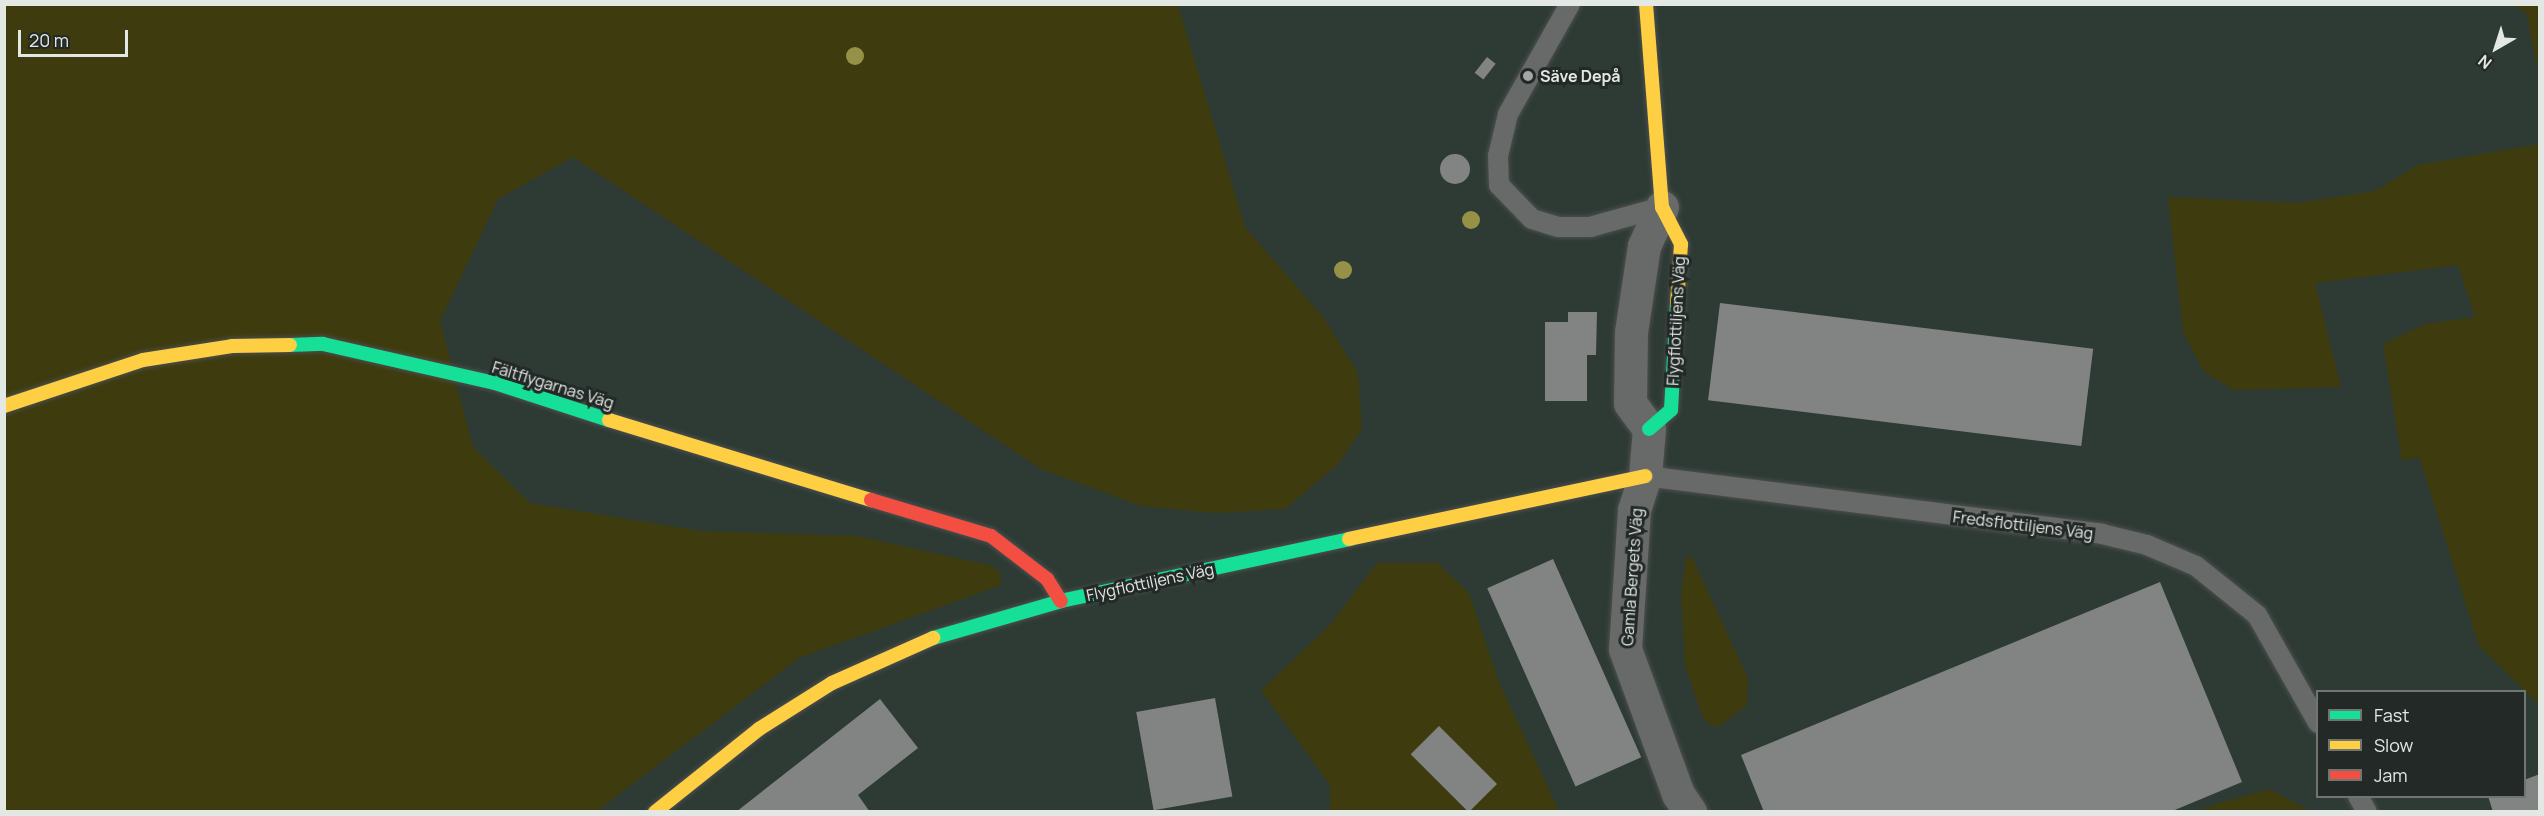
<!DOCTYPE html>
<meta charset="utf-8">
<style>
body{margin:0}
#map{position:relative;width:2544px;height:816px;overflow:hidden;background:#2d3230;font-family:Manrope,sans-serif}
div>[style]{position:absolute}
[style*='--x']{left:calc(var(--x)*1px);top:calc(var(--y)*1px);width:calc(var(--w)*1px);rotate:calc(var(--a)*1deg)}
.built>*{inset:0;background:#2e3b34}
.green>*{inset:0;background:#3e3c0e}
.building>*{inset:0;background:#818482;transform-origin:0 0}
.round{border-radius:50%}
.roads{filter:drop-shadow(0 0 2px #4c4f4e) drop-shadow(0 0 2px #4c4f4e)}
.lane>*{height:20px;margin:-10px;padding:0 10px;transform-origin:10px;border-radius:10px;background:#686a69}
.street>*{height:33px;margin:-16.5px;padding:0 16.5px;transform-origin:16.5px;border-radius:16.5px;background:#686a69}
.fast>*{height:14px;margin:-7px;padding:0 7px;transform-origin:7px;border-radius:7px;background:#16e098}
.slow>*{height:14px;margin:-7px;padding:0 7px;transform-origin:7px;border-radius:7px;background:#ffcf43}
.jam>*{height:14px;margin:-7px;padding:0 7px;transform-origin:7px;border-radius:7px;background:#f24e42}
.trees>*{width:18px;height:18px;margin:-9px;border-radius:50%;background:#959247}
.dots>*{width:16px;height:16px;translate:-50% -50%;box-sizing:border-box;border:3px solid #232926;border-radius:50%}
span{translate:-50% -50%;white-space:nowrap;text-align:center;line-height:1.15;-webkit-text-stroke:6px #232926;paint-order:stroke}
.poi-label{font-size:16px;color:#e3e8e5;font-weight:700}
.left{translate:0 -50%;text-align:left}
.street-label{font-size:16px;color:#e3e8e5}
.frame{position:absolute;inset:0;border:6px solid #e3e8e5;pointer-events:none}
.legend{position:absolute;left:2316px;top:690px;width:210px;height:108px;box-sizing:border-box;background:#232926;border:2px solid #707572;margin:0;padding:8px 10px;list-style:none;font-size:18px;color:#e3e8e5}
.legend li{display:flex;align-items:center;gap:12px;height:30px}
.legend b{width:30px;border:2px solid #707572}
.north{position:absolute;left:2466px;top:18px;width:60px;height:60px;-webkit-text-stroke:4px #232926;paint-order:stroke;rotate:219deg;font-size:16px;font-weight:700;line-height:24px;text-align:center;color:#e3e8e5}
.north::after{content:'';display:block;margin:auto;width:21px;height:27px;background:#e3e8e5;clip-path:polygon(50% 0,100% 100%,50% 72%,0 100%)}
.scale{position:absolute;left:18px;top:30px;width:110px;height:27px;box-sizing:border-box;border:3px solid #e3e8e5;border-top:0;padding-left:8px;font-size:18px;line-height:21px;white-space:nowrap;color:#e3e8e5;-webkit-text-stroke:4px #232926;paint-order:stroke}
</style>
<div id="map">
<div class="built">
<i style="clip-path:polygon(evenodd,5px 5px,2539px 5px,2539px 811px,5px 812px,5px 5px,2318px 692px,2524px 692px,2524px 796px,2318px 796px,2318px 692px)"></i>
</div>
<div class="green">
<i style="clip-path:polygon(5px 5px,1178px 5px,1245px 227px,1323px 317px,1358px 373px,1362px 429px,1338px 464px,1285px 509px,1216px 513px,1141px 506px,1041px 469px,573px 157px,498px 199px,440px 321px,473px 447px,530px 503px,700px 531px,857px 536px,989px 565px,1000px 572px,1001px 585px,799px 658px,597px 811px,5px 812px)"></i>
<i style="clip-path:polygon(2512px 5px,2539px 5px,2539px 76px,2526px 13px)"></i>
<i style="clip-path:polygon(2539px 144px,2540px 144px,2539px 705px,2479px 646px,2419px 457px,2402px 461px,2383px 344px,2425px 324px,2475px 317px,2458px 265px,2315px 283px,2341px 387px,2234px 390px,2204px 372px,2183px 332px,2168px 197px,2297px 203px,2375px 191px,2418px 165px)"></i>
<i style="clip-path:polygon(1686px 557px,1692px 557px,1748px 678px,1747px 705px,1720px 726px,1711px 726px,1702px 716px,1685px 665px,1681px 594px)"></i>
<i style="clip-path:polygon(1377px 563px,1438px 563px,1469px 593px,1499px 682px,1559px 811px,1330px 811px,1330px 785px,1261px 690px,1330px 625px)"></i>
<i style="clip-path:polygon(2270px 789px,2310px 811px,2200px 811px,2219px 803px)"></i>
</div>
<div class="building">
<i style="left:1487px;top:57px;width:11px;height:20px;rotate:38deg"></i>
<i class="round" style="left:1440px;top:154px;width:30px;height:30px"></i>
<i style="left:1720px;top:303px;width:376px;height:98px;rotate:7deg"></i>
<i style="clip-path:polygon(1568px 312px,1597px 312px,1596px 355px,1587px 355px,1587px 401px,1545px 401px,1545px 322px,1568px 322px)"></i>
<i style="left:1553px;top:559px;width:217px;height:72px;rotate:66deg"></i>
<i style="clip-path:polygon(2160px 582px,2242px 782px,2170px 812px,1764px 812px,1741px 755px)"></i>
<i style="left:1215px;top:698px;width:100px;height:80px;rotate:80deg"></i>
<i style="clip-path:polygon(880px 699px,918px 748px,858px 795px,870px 812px,736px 812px)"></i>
<i style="left:1439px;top:726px;width:82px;height:40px;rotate:45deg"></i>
<i style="clip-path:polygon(2540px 774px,2540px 812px,2493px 812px,2488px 796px,2524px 796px,2524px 780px)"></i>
</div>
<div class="roads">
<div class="lane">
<i style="--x:1570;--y:4;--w:126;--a:119.4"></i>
<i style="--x:1508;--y:114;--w:43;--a:103.4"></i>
<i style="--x:1498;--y:156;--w:29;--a:88"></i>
<i style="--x:1499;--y:185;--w:47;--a:45.9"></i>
<i style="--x:1532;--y:219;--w:27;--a:17"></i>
<i style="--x:1558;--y:227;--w:32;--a:0"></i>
<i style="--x:1590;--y:227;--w:75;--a:-15.5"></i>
<i style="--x:1645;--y:476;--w:461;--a:7.2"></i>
<i style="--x:2102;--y:534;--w:46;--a:13.7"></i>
<i style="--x:2147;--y:545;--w:53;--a:23.2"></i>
<i style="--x:2196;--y:566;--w:78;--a:38.8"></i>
<i style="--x:2257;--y:615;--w:124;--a:60.5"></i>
<i style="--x:2358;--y:796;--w:18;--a:61"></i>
</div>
<div class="street">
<i style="--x:1662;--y:207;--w:43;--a:114.8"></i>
<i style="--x:1644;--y:246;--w:87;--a:98.6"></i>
<i style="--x:1631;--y:332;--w:71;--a:90.8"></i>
<i style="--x:1630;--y:403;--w:32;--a:54"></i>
<i style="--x:1649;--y:429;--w:47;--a:94.9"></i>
<i style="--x:1645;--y:476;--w:36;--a:108"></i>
<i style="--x:1634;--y:510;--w:139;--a:93.7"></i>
<i style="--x:1625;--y:649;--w:154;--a:69.9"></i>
<i style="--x:1678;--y:794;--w:22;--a:56"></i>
</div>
<div class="fast">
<i style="--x:290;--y:345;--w:33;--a:-2"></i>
<i style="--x:323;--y:344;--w:176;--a:12.8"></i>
<i style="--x:495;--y:383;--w:120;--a:18"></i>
<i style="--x:1649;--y:429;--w:29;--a:-41"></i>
<i style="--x:1671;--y:410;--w:106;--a:-86.8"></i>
<i style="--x:933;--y:638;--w:133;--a:-16.1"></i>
<i style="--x:1061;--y:601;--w:295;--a:-12.1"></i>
</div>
<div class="slow">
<i style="--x:1646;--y:4;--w:204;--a:85.5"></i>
<i style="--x:1662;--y:207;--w:42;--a:62.8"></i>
<i style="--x:1681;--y:244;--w:60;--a:93.8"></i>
<i style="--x:4;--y:406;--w:146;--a:-18.3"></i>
<i style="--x:143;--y:360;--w:90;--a:-8.9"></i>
<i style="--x:232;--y:346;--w:58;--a:-1"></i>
<i style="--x:609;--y:420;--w:274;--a:17"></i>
<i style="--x:1349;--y:539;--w:303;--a:-12"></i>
<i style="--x:655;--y:812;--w:133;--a:-38.6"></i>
<i style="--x:759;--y:729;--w:86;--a:-32.2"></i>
<i style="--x:832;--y:683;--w:111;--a:-24"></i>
</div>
<div class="jam">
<i style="--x:871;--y:500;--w:125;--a:16.7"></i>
<i style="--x:991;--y:536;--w:71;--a:37.5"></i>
<i style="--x:1047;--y:579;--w:26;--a:58"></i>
</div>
</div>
<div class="trees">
<i style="left:855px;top:56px"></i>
<i style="left:1471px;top:220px"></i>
<i style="left:1343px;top:270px"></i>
</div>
<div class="dots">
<i style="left:1528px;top:76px;background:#a3a8a6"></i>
</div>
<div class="poi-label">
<span class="left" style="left:1540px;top:76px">Säve Depå</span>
</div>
<div class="street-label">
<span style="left:1676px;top:321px;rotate:-87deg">Flygflottiljens Väg</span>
<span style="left:553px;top:385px;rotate:17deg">Fältflygarnas Väg</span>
<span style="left:2023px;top:525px;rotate:7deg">Fredsflottiljens Väg</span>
<span style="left:1632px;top:577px;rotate:-86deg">Gamla Bergets Väg</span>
<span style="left:1150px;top:582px;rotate:-12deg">Flygflottiljens Väg</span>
</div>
<div class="frame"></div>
<ul class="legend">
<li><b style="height:8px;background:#16e098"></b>Fast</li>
<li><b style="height:8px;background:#ffcf43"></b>Slow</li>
<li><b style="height:8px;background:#f24e42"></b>Jam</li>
</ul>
<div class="north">N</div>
<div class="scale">20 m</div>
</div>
